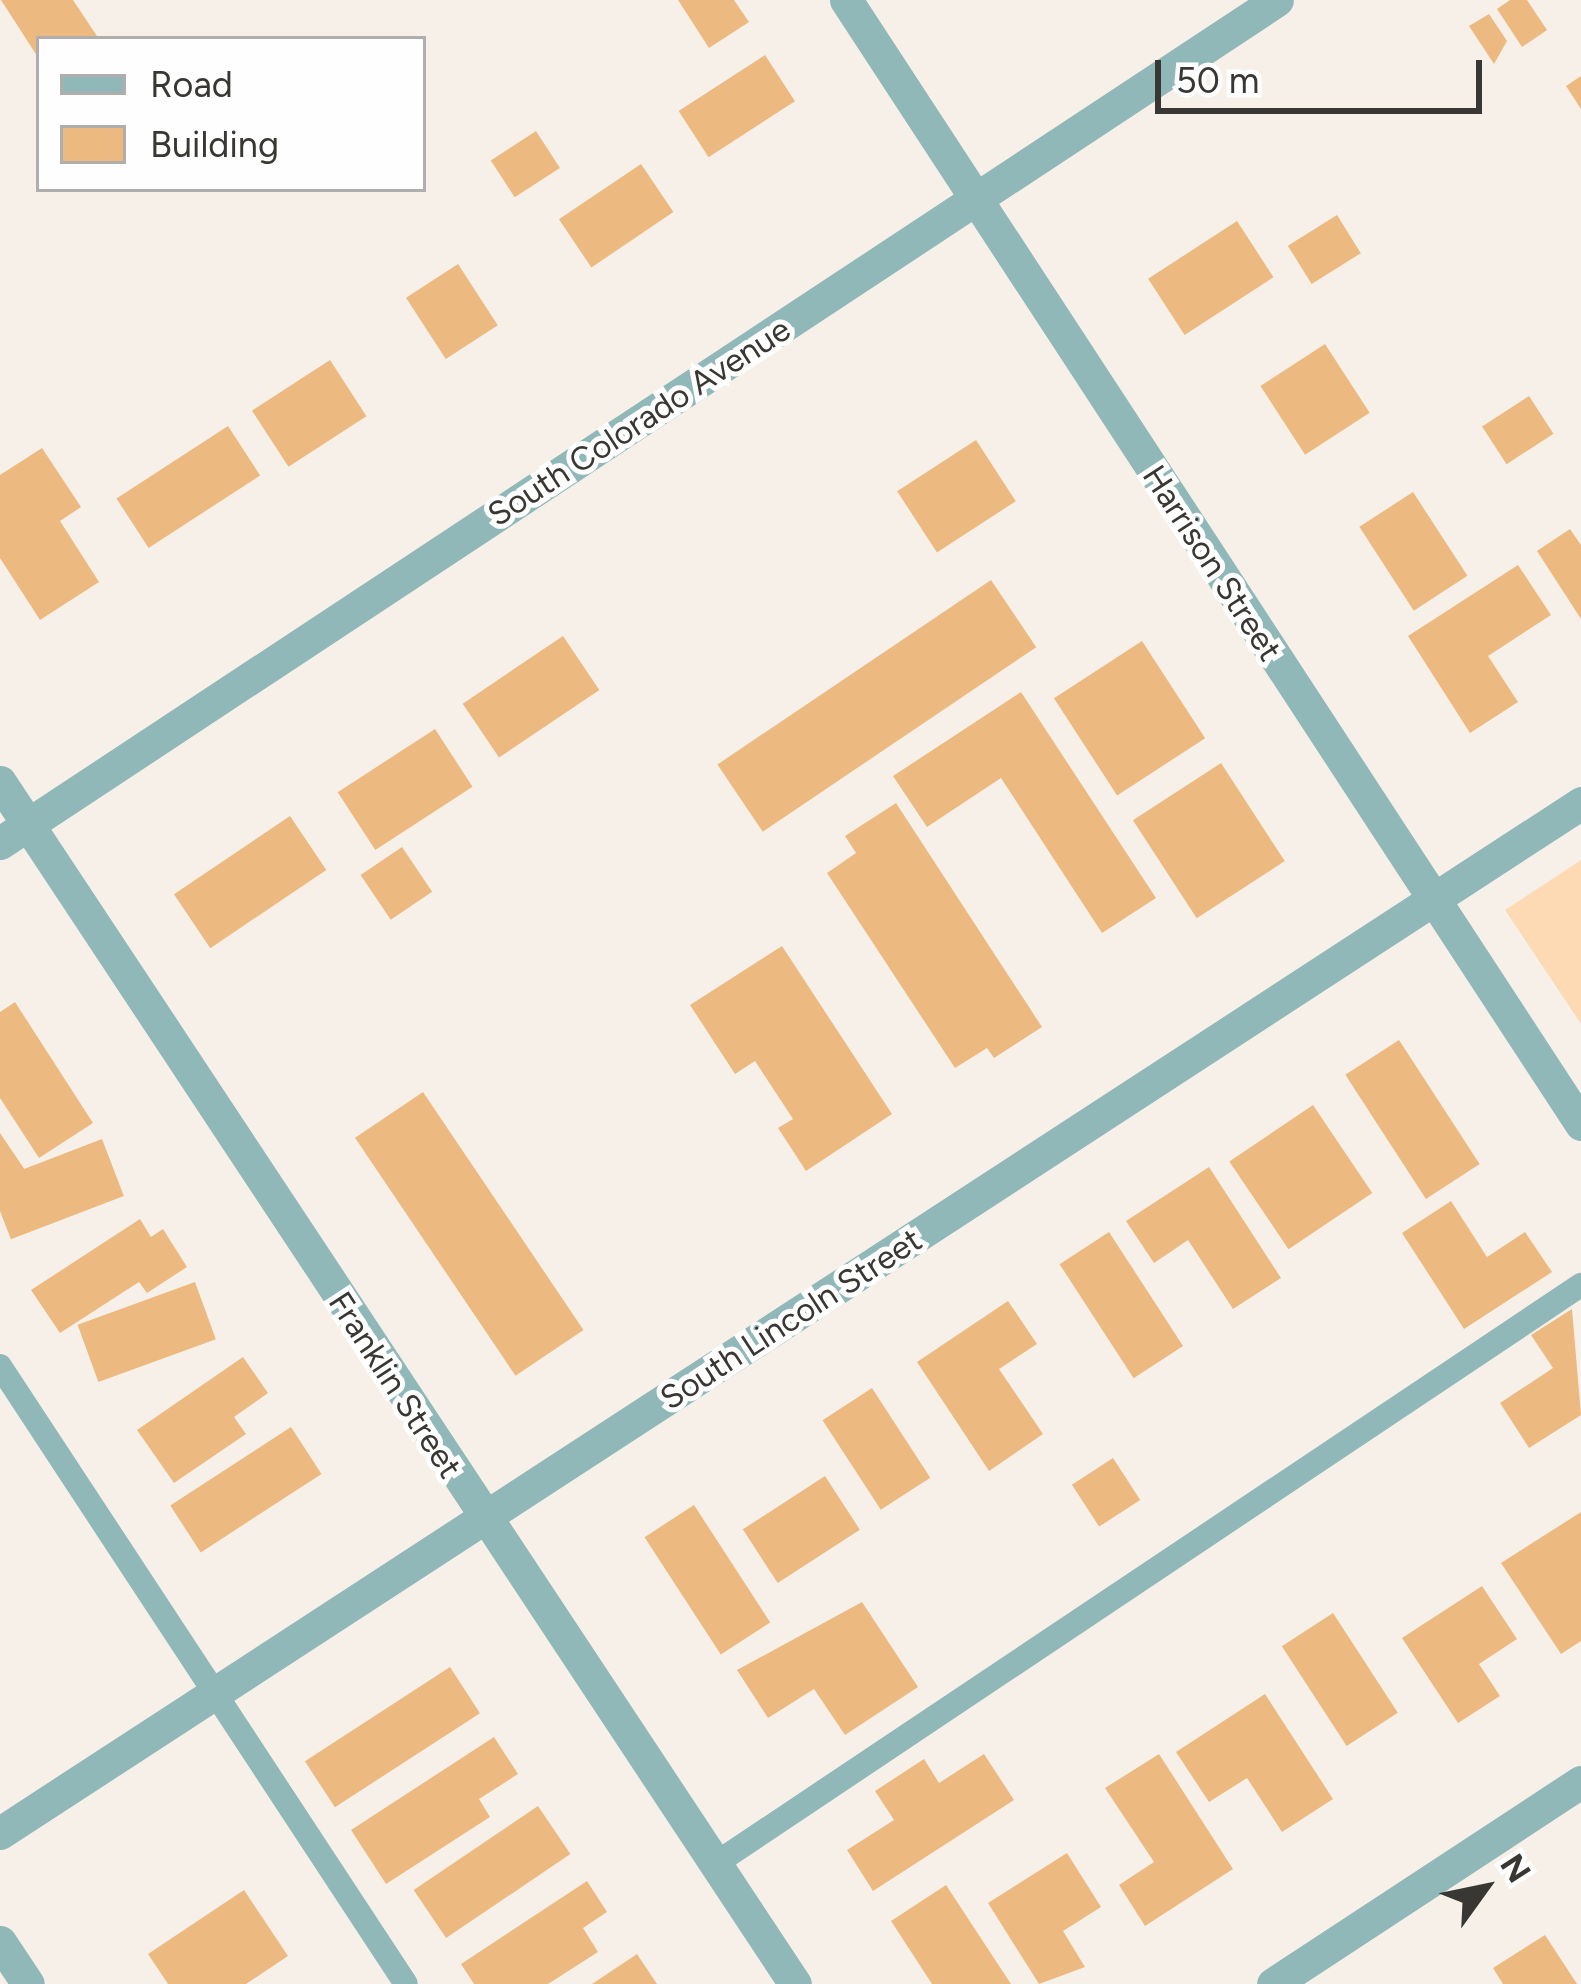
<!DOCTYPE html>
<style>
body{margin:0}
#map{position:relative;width:1581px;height:1984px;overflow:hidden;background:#f7f0e8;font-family:Figtree,sans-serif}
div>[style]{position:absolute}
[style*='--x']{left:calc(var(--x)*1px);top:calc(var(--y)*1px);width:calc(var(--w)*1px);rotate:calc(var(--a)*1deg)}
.green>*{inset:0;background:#fddab4}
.building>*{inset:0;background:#ecba81;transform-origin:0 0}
.service>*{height:24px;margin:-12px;padding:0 12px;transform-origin:12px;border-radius:12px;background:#91b8b8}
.minor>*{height:33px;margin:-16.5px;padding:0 16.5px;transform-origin:16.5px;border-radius:16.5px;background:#91b8b8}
.tertiary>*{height:33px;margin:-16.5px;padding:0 16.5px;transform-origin:16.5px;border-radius:16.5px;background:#91b8b8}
span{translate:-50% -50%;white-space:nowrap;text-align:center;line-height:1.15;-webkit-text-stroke:10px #fefefe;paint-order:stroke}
.street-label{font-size:33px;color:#393733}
.legend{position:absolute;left:36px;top:36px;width:390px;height:156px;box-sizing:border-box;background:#fefefe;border:3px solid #afaead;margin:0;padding:15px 21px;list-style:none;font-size:36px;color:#393733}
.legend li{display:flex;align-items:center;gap:24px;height:60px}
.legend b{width:60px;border:3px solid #afaead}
.north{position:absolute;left:1425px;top:1828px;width:120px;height:120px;-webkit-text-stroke:9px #fefefe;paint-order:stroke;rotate:57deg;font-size:33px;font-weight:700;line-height:48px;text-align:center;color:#393733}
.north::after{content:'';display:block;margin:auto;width:42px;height:54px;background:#393733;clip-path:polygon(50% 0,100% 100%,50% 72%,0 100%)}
.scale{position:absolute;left:1155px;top:60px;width:327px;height:54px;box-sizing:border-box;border:6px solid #393733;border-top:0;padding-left:15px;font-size:36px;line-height:42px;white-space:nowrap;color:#393733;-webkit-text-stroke:9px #fefefe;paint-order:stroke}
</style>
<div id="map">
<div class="green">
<i style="clip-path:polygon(1581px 860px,1581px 1024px,1505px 910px)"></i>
</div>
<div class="building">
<i style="clip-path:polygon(1px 0,73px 0,99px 39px,39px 39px,39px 59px)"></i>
<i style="clip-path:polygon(678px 0,734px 0,749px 22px,709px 48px)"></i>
<i style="clip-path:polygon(1510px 0,1527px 0,1547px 30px,1522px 47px,1497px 9px)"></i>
<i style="clip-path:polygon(1489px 14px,1507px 41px,1494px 64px,1469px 26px)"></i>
<i style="left:765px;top:55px;width:55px;height:103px;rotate:57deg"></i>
<i style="clip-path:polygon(1581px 76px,1581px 109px,1566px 86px)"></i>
<i style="left:536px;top:131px;width:44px;height:54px;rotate:57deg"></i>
<i style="left:641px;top:164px;width:58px;height:99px;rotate:56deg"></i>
<i style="left:1337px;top:215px;width:45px;height:58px;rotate:58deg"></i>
<i style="left:1237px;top:221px;width:67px;height:106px;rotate:57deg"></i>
<i style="left:458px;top:264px;width:73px;height:62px;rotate:57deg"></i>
<i style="left:1325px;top:344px;width:82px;height:77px;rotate:57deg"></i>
<i style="left:330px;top:360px;width:67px;height:93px;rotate:57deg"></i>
<i style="left:1529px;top:396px;width:45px;height:56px;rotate:57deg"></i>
<i style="left:228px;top:426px;width:59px;height:133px;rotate:57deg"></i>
<i style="left:976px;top:440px;width:73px;height:94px;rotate:57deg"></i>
<i style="clip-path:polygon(42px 448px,81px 507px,60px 521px,99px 582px,40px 620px,0 558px,0 475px)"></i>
<i style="left:1413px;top:492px;width:100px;height:64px;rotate:57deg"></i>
<i style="clip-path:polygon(1570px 529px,1581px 545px,1581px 619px,1537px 551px)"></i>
<i style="clip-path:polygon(1518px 565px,1551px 615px,1488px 656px,1518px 702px,1470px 733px,1408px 636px)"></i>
<i style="left:991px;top:580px;width:81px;height:330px;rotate:56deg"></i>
<i style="left:563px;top:636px;width:65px;height:121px;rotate:56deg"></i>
<i style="left:1142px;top:641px;width:116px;height:105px;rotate:57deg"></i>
<i style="clip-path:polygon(1021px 692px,1156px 898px,1102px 933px,1001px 778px,927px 827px,893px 776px)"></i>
<i style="left:435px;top:729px;width:69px;height:116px;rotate:57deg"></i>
<i style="left:1221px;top:763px;width:117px;height:105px;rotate:57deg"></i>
<i style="clip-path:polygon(896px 803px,1042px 1027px,994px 1058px,987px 1048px,955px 1068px,827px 873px,856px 853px,845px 836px)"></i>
<i style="left:290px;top:816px;width:65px;height:140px;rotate:56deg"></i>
<i style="left:402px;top:847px;width:54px;height:50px;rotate:56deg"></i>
<i style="clip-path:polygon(782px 946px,892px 1114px,806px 1171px,778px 1128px,793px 1119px,755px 1061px,735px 1074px,690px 1005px)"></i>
<i style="clip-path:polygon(15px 1002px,93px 1123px,39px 1158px,0 1098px,0 1012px)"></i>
<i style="left:1399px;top:1040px;width:148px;height:64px;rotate:57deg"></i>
<i style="left:423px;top:1092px;width:287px;height:82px;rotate:56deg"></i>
<i style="left:1313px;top:1105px;width:106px;height:101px;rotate:56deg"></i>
<i style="clip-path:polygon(0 1133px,25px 1170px,0 1186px)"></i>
<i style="left:102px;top:1139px;width:61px;height:121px;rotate:69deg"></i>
<i style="clip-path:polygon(1209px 1167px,1281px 1278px,1233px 1309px,1188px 1240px,1154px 1263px,1126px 1221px)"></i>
<i style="clip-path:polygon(1451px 1201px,1487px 1257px,1525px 1232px,1552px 1272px,1464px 1329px,1402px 1233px)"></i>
<i style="clip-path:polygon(140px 1219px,151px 1237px,163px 1229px,187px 1267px,147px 1293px,139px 1282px,60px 1333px,31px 1290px)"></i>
<i style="left:1109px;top:1232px;width:136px;height:59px;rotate:57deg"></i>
<i style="left:195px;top:1282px;width:61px;height:125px;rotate:70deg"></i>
<i style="clip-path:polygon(1008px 1301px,1037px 1344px,999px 1369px,1043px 1434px,989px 1471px,917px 1362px)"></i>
<i style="clip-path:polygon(1572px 1309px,1581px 1415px,1529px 1448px,1500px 1403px,1553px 1368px,1531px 1335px)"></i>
<i style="clip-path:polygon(243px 1357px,268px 1393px,234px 1417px,246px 1434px,174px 1483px,137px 1430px)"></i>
<i style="left:872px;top:1388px;width:107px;height:59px;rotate:57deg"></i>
<i style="left:291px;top:1427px;width:56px;height:144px;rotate:57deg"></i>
<i style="left:1113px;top:1458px;width:50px;height:49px;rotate:57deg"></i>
<i style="left:825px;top:1476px;width:64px;height:98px;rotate:57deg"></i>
<i style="left:694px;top:1505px;width:140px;height:59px;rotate:57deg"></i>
<i style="clip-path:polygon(1581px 1512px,1581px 1641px,1561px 1654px,1501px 1563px)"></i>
<i style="clip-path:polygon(1482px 1586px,1517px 1639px,1479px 1664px,1500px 1696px,1458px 1723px,1402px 1638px)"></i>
<i style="clip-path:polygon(862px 1602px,918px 1687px,845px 1735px,814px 1689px,768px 1718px,737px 1670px)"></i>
<i style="left:1333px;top:1613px;width:119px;height:61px;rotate:57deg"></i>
<i style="left:450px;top:1667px;width:55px;height:173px;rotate:57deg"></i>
<i style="clip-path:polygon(1265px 1694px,1333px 1799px,1282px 1832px,1247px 1778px,1209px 1802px,1176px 1752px)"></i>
<i style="clip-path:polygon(494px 1737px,518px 1774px,479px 1799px,490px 1817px,386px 1884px,351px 1830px)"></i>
<i style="clip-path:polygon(984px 1754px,1014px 1800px,873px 1891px,847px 1850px,894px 1820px,875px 1791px,924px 1759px,939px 1783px)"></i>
<i style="clip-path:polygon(1159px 1754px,1233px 1869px,1145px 1926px,1119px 1885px,1154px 1862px,1105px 1788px)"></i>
<i style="left:538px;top:1806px;width:58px;height:150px;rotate:56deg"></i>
<i style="clip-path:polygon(1067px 1853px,1101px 1907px,1063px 1931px,1085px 1967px,1039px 1984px,988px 1903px)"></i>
<i style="clip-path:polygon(587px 1881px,607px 1912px,583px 1928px,598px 1952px,548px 1984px,474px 1984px,461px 1964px)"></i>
<i style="clip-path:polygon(946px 1885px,1011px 1984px,932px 1984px,891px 1921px)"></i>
<i style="clip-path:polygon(244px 1890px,288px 1956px,246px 1984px,168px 1984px,148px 1954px)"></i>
<i style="clip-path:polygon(1545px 1935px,1577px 1984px,1503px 1984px,1493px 1968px)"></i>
<i style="clip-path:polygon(637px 1954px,657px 1984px,592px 1984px)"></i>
</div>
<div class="service">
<i style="--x:0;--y:1366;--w:739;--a:56.7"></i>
<i style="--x:715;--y:1864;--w:1042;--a:-33.77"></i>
</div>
<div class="minor">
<i style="--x:846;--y:0;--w:1343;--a:56.82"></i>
<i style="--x:0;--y:782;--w:1441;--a:56.52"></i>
<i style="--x:0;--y:1833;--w:1887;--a:-33.08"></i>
<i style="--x:0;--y:1942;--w:50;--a:56.3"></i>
<i style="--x:1273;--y:1984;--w:368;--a:-33.3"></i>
</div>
<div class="tertiary">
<i style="--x:0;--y:843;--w:1530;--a:-33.43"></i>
</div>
<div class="street-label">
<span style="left:639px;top:422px;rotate:-33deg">South Colorado Avenue</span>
<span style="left:1212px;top:563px;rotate:57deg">Harrison Street</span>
<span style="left:791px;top:1319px;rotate:-33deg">South Lincoln Street</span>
<span style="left:395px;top:1385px;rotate:57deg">Franklin Street</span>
</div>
<ul class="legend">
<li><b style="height:15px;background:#91b8b8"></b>Road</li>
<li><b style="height:33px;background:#ecba81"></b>Building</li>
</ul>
<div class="north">N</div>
<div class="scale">50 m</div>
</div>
